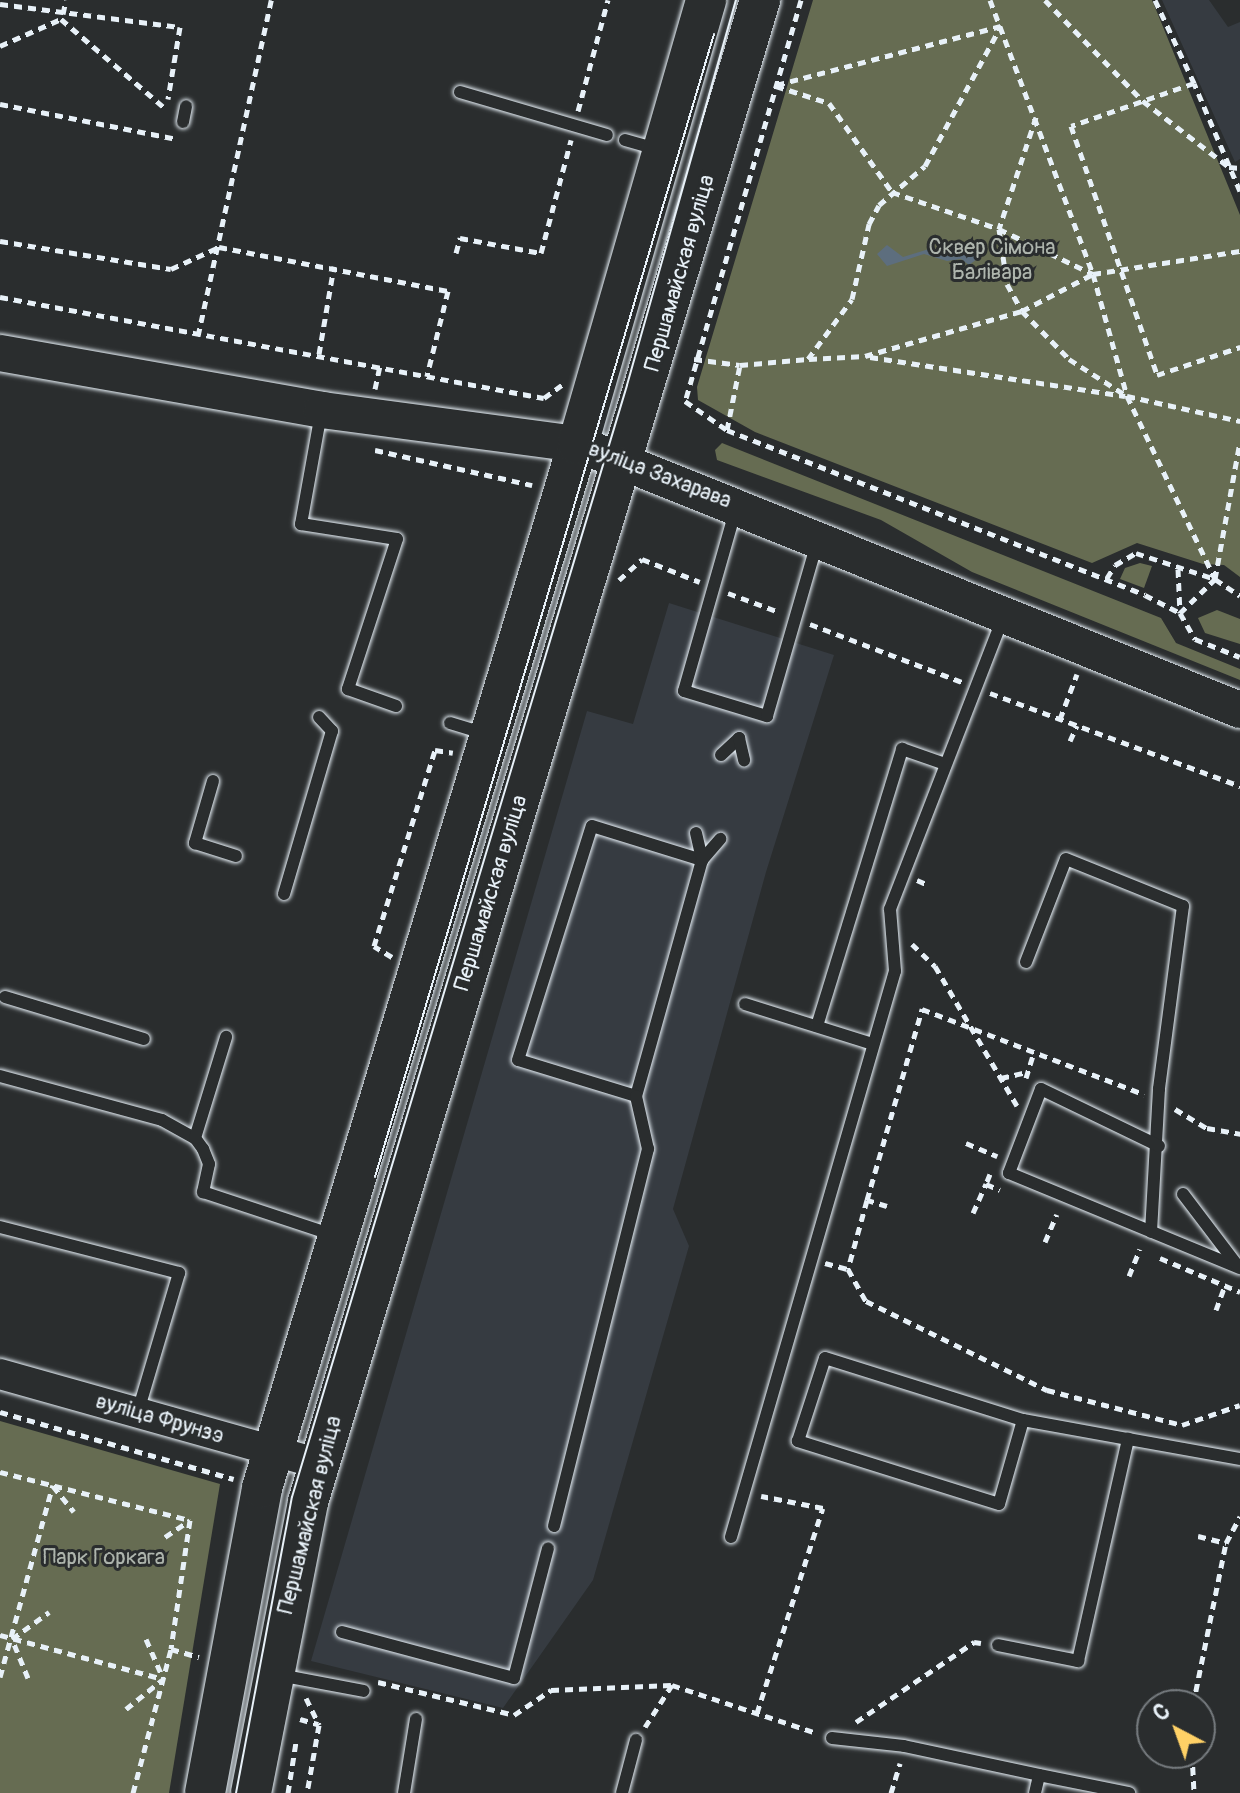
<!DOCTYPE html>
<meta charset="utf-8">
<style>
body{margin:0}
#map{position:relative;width:1240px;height:1793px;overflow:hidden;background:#2a2d2e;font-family:Pangolin,sans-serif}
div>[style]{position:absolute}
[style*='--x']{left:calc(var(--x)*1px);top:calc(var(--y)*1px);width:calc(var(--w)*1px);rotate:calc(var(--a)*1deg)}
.built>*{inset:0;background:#363b41}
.green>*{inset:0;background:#666c52}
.water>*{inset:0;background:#5d6e7e}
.path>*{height:5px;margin-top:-2.5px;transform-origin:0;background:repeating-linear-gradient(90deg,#e8f1f8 0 8px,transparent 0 14px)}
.roads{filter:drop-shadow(0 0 2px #e8f1f8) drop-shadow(0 0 2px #e8f1f8)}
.service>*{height:12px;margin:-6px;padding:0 6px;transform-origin:6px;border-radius:6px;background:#2a2d2e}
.tertiary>*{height:30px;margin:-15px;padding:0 15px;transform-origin:15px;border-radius:15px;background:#2a2d2e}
.secondary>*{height:36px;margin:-18px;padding:0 18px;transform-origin:18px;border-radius:18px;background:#2a2d2e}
.primary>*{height:40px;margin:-20px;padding:0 20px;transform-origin:20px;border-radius:20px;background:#2a2d2e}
.tram>*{height:2px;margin:-1px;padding:0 1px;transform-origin:1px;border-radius:1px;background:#e8f1f8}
span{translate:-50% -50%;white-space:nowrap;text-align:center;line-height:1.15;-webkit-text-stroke:6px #2a2d2e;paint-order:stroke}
.park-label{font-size:22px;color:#aeb5ad}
.street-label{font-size:22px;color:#e8f1f8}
.north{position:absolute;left:1136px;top:1689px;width:80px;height:80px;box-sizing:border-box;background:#2a2d2e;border:2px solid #767b7f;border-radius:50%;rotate:319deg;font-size:22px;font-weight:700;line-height:32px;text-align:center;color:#e8f1f8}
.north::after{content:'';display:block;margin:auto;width:28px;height:36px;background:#ffd166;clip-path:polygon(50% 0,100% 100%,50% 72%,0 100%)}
</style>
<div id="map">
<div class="built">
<i style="clip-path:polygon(1162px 0,1209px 0,1228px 27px,1240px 22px,1240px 159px,1235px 162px)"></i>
<i style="clip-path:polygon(669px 603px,834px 655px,766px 872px,673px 1209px,689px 1246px,593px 1580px,503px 1708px,311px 1661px,587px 711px,633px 724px)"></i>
</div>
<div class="green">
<i style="clip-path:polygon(813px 0,1152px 0,1240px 215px,1240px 577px,1224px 565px,1203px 564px,1137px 543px,1092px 563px,755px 432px,698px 400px,697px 387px)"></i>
<i style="clip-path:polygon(722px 443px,1161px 618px,1176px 643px,1240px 669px,1240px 680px,972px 572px,881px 520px,717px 460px,715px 450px)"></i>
<i style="clip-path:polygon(1140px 563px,1152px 566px,1144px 588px,1120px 579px,1125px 568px)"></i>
<i style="clip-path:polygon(1217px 610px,1240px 619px,1240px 644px,1205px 633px,1198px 618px)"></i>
<i style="clip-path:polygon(0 1421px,220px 1484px,169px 1793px,0 1793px)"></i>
</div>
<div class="water">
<i style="clip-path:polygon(887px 245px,903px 257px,929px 249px,952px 257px,968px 249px,977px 259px,969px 265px,961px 259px,947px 261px,924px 254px,887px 266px,877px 254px)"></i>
</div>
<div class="path">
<i style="--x:801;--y:0;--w:417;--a:106.1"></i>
<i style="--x:685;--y:401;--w:51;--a:34.6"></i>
<i style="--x:727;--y:430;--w:449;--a:21.5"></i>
<i style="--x:1145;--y:595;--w:39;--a:27"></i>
<i style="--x:1180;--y:613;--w:30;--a:60"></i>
<i style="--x:1195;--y:639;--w:48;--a:21.8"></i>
<i style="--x:990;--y:0;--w:293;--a:69.4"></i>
<i style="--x:1093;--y:274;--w:127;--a:74.4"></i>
<i style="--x:1127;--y:396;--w:203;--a:64.3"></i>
<i style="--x:1045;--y:0;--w:141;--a:45.9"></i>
<i style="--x:1143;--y:101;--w:108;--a:37.5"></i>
<i style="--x:1229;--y:167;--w:11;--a:5"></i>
<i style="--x:1155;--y:0;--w:92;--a:64.8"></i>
<i style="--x:0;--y:4;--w:181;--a:7.3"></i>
<i style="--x:180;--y:27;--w:73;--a:99.5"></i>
<i style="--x:63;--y:14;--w:14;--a:-78"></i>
<i style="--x:0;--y:46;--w:67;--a:-23.9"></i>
<i style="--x:61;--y:19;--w:138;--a:40.6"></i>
<i style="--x:776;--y:86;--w:56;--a:17.8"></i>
<i style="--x:829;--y:103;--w:109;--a:54.7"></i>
<i style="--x:892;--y:192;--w:113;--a:19.1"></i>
<i style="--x:999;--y:229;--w:104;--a:25.6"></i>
<i style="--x:0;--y:104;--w:179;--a:11.2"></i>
<i style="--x:578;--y:111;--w:115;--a:-74.9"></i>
<i style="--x:1036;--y:117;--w:118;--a:108.3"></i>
<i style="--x:999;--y:229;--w:56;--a:81.7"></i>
<i style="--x:1007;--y:284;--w:31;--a:61"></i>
<i style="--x:1022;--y:311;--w:67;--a:45.6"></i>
<i style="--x:1069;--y:359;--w:69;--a:32.5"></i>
<i style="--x:1127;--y:396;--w:116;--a:12.5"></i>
<i style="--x:1240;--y:191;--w:117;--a:-113.1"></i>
<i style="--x:1194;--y:83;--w:130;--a:160.7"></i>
<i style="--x:1071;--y:126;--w:263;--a:70.9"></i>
<i style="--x:1157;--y:375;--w:88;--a:-18.6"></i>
<i style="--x:0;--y:241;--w:173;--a:9.3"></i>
<i style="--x:171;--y:269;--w:53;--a:-24.6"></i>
<i style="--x:219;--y:247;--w:233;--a:10.9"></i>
<i style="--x:448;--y:291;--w:88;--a:103.9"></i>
<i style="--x:456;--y:253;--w:16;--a:-75"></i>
<i style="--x:460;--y:238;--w:82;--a:10.5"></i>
<i style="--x:541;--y:253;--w:117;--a:-75.1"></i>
<i style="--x:0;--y:297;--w:553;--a:10.52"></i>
<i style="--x:544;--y:398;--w:22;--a:-36"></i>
<i style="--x:198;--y:336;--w:344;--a:-77.7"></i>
<i style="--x:319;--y:354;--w:89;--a:-80.3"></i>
<i style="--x:870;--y:357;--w:258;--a:8.7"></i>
<i style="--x:694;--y:359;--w:46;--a:7.4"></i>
<i style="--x:740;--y:365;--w:68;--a:-5"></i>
<i style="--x:808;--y:359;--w:74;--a:-53.7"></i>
<i style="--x:852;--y:299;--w:77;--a:-77.2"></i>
<i style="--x:869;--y:224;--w:21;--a:-62"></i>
<i style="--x:879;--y:205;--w:60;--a:-40.3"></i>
<i style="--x:925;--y:166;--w:159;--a:-61.5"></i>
<i style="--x:1001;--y:26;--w:233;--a:165.3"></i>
<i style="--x:809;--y:359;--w:56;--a:-3.1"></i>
<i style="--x:865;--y:356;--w:163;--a:-16"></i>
<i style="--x:1022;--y:311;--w:80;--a:-27.5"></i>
<i style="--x:1093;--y:274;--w:149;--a:-8.9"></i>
<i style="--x:375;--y:389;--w:24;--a:-78"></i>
<i style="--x:727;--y:430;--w:66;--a:-78.7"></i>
<i style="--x:375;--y:450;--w:161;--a:12.6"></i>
<i style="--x:1178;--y:569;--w:44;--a:87.4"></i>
<i style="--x:1180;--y:613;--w:49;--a:-44.2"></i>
<i style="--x:1215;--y:579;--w:139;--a:-79.7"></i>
<i style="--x:1107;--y:578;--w:15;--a:-58"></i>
<i style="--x:1115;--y:565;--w:24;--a:-30"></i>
<i style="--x:1136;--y:553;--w:83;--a:18.2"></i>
<i style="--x:1215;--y:579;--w:30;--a:34"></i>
<i style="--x:619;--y:580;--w:31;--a:-42"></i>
<i style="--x:642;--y:559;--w:62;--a:21.6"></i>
<i style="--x:728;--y:593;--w:54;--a:20.4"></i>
<i style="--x:810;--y:624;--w:163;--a:20.9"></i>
<i style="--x:990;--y:693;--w:267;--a:20.4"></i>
<i style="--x:1060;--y:719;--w:48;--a:-69.3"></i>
<i style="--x:1070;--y:741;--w:17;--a:-66"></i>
<i style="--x:917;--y:880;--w:12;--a:24"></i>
<i style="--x:912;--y:944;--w:32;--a:44"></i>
<i style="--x:935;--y:966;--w:162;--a:59.6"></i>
<i style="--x:392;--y:957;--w:21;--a:-149"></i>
<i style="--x:374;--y:946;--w:205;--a:-72.7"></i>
<i style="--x:435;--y:750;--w:18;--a:9"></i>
<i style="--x:1001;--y:1078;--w:28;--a:-13"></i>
<i style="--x:1026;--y:1078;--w:27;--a:-73"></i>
<i style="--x:1175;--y:1109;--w:37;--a:31"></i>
<i style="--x:1207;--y:1128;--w:34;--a:10"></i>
<i style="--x:966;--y:1143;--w:34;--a:23"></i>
<i style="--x:990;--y:1174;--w:11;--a:112"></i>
<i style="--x:986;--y:1184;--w:15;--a:23"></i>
<i style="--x:867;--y:1200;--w:72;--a:105.4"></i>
<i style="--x:848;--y:1269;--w:37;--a:61"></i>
<i style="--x:866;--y:1301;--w:202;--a:26.2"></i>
<i style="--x:1047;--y:1390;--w:139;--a:14.5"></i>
<i style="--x:1182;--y:1425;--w:61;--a:-19"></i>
<i style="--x:887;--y:1206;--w:21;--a:-163"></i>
<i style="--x:867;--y:1200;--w:199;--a:-73.9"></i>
<i style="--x:922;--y:1009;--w:238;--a:21"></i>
<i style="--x:973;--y:1213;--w:32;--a:-66"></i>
<i style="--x:1045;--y:1242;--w:30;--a:-67"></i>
<i style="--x:1160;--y:1258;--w:87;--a:23"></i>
<i style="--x:825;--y:1263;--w:24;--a:15"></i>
<i style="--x:1129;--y:1276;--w:29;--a:-68"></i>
<i style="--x:1216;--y:1310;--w:27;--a:-70"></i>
<i style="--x:0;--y:1412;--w:243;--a:16"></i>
<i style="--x:0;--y:1472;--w:196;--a:14.2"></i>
<i style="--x:190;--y:1520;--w:130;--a:98.4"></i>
<i style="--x:171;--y:1649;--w:29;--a:16"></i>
<i style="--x:53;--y:1486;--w:33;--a:51"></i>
<i style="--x:1198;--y:1536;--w:29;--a:14"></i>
<i style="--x:165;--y:1537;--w:30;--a:-34"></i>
<i style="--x:0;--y:1635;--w:169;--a:15.1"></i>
<i style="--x:146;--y:1639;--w:43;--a:66.4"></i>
<i style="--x:0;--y:1677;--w:199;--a:-74.6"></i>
<i style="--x:28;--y:1678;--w:42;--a:-112.3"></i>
<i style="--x:12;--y:1639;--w:46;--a:-36.1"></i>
<i style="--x:378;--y:1682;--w:140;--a:13.6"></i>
<i style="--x:514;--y:1715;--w:45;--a:-34"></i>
<i style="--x:551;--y:1690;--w:120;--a:-2.4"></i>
<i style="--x:306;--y:1698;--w:30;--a:64"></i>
<i style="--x:319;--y:1725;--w:69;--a:100"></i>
<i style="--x:1193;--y:1705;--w:165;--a:-78.5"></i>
<i style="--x:1226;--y:1543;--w:30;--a:-62"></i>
<i style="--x:126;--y:1709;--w:46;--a:-38.9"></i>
<i style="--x:757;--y:1713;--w:215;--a:-72.2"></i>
<i style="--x:823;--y:1508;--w:63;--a:-169"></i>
<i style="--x:300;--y:1719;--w:19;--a:16"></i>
<i style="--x:856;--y:1722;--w:143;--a:-34.1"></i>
<i style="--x:974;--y:1642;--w:7;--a:8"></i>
<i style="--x:645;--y:1727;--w:50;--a:-57.3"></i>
<i style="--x:672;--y:1685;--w:152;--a:18.4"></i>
<i style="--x:1192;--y:1753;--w:40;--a:87.1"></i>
<i style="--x:133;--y:1793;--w:149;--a:-75.2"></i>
<i style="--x:288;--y:1793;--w:52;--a:-81.1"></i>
<i style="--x:891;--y:1793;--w:31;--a:-73"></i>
</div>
<div class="roads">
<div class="service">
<i style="--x:460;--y:92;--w:153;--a:16.3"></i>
<i style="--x:183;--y:122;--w:16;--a:-79"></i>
<i style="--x:625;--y:140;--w:33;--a:16"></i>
<i style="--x:321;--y:413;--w:113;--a:100.2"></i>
<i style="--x:301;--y:524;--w:97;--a:8.9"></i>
<i style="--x:397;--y:539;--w:158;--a:108.1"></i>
<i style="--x:348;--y:689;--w:51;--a:19.5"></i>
<i style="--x:735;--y:512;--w:186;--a:105.9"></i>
<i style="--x:684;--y:691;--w:87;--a:16.8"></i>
<i style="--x:767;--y:716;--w:180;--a:-73.9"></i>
<i style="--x:450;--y:723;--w:37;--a:17"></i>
<i style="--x:721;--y:755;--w:25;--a:-43"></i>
<i style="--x:739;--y:738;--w:23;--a:77"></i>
<i style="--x:213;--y:781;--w:65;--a:106.2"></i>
<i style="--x:195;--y:843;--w:43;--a:17.6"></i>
<i style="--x:592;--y:826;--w:115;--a:17.2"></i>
<i style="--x:702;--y:860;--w:245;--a:105.6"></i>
<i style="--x:636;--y:1096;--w:123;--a:-163"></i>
<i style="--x:518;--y:1060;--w:245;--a:-72.5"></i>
<i style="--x:696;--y:833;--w:28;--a:77"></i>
<i style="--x:702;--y:860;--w:28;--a:-49"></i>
<i style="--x:284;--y:894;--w:170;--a:-73.6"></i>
<i style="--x:332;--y:731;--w:19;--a:-133"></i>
<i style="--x:1026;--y:962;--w:110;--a:-68.8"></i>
<i style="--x:1066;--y:859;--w:126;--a:21.9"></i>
<i style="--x:1183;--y:906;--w:185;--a:97.5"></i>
<i style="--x:1159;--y:1089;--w:143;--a:93.2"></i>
<i style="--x:5;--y:997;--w:145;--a:16.8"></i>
<i style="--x:745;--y:1004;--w:134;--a:17.4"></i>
<i style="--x:817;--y:1026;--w:290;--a:-72.9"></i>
<i style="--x:902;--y:749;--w:46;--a:19.2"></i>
<i style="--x:0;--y:1076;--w:168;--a:15.2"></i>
<i style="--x:162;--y:1120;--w:38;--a:29"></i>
<i style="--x:195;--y:1138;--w:14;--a:54"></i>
<i style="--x:203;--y:1149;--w:16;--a:68"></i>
<i style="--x:209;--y:1164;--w:29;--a:102"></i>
<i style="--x:203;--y:1192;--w:137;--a:18.3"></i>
<i style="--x:195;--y:1138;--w:106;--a:-72.9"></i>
<i style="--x:1159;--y:1146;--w:131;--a:-154.2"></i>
<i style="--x:1041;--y:1089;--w:90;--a:110.9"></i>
<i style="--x:1009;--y:1173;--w:250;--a:22.4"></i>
<i style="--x:1183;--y:1194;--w:89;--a:52.7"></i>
<i style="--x:0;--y:1227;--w:185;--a:14.4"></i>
<i style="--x:179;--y:1273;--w:144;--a:106.5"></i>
<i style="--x:1023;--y:1420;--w:87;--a:105.9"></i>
<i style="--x:999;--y:1504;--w:211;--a:-162.6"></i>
<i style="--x:798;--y:1441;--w:87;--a:-72"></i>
<i style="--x:825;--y:1358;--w:207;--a:17.4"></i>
<i style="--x:1023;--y:1420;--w:107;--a:10.3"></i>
<i style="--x:554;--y:1526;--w:389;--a:-76"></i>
<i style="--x:648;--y:1149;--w:54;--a:-102.8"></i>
<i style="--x:731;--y:1537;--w:589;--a:-73.84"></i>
<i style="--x:895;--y:971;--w:62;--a:-94.6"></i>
<i style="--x:890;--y:909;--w:313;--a:-68.8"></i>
<i style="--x:342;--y:1632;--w:178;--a:15"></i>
<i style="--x:514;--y:1678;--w:134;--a:-75.3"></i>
<i style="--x:998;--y:1645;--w:82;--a:11.3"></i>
<i style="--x:1078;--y:1661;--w:228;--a:-77.3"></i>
<i style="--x:1128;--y:1439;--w:114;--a:10.1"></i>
<i style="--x:279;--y:1675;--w:86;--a:10.7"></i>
<i style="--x:832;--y:1738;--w:72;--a:6.3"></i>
<i style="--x:904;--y:1746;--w:138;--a:12.1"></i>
<i style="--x:404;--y:1793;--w:75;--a:-80.8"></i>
<i style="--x:622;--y:1793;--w:55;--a:-75.2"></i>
<i style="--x:1035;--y:1793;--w:18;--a:-77"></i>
<i style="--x:1039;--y:1775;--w:92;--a:11.3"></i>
</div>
<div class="tertiary">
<i style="--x:0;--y:1374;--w:332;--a:15.7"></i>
</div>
<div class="secondary">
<i style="--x:0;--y:353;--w:327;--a:10"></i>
<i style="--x:322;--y:410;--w:258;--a:7.6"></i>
<i style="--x:578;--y:444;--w:713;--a:21.89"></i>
</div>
<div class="primary">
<i style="--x:205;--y:1793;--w:310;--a:-79.4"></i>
<i style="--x:262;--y:1488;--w:1091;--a:-73.16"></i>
<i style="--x:578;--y:444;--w:462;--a:-73.9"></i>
<i style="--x:251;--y:1793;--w:297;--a:-78.9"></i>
<i style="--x:308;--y:1502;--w:1569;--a:-73.25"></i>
</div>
</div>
<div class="tram">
<i style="--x:375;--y:1177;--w:1192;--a:-73.48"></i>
<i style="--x:236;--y:1793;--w:301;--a:-79.3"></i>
<i style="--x:292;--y:1497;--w:1161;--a:-73.23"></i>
<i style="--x:627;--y:385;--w:400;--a:-74.2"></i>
</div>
<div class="park-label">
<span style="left:992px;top:260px">Сквер Сімона<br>Балівара</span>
<span style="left:104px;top:1558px">Парк Горкага</span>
</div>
<div class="street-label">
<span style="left:680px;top:273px;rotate:-74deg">Першамайская вуліца</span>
<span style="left:660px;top:475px;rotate:21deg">вуліца Захарава</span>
<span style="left:491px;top:893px;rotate:-73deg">Першамайская вуліца</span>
<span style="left:160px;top:1419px;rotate:16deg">вуліца Фрунзэ</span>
<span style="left:310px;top:1515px;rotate:-76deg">Першамайская вуліца</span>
</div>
<div class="north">С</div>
</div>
